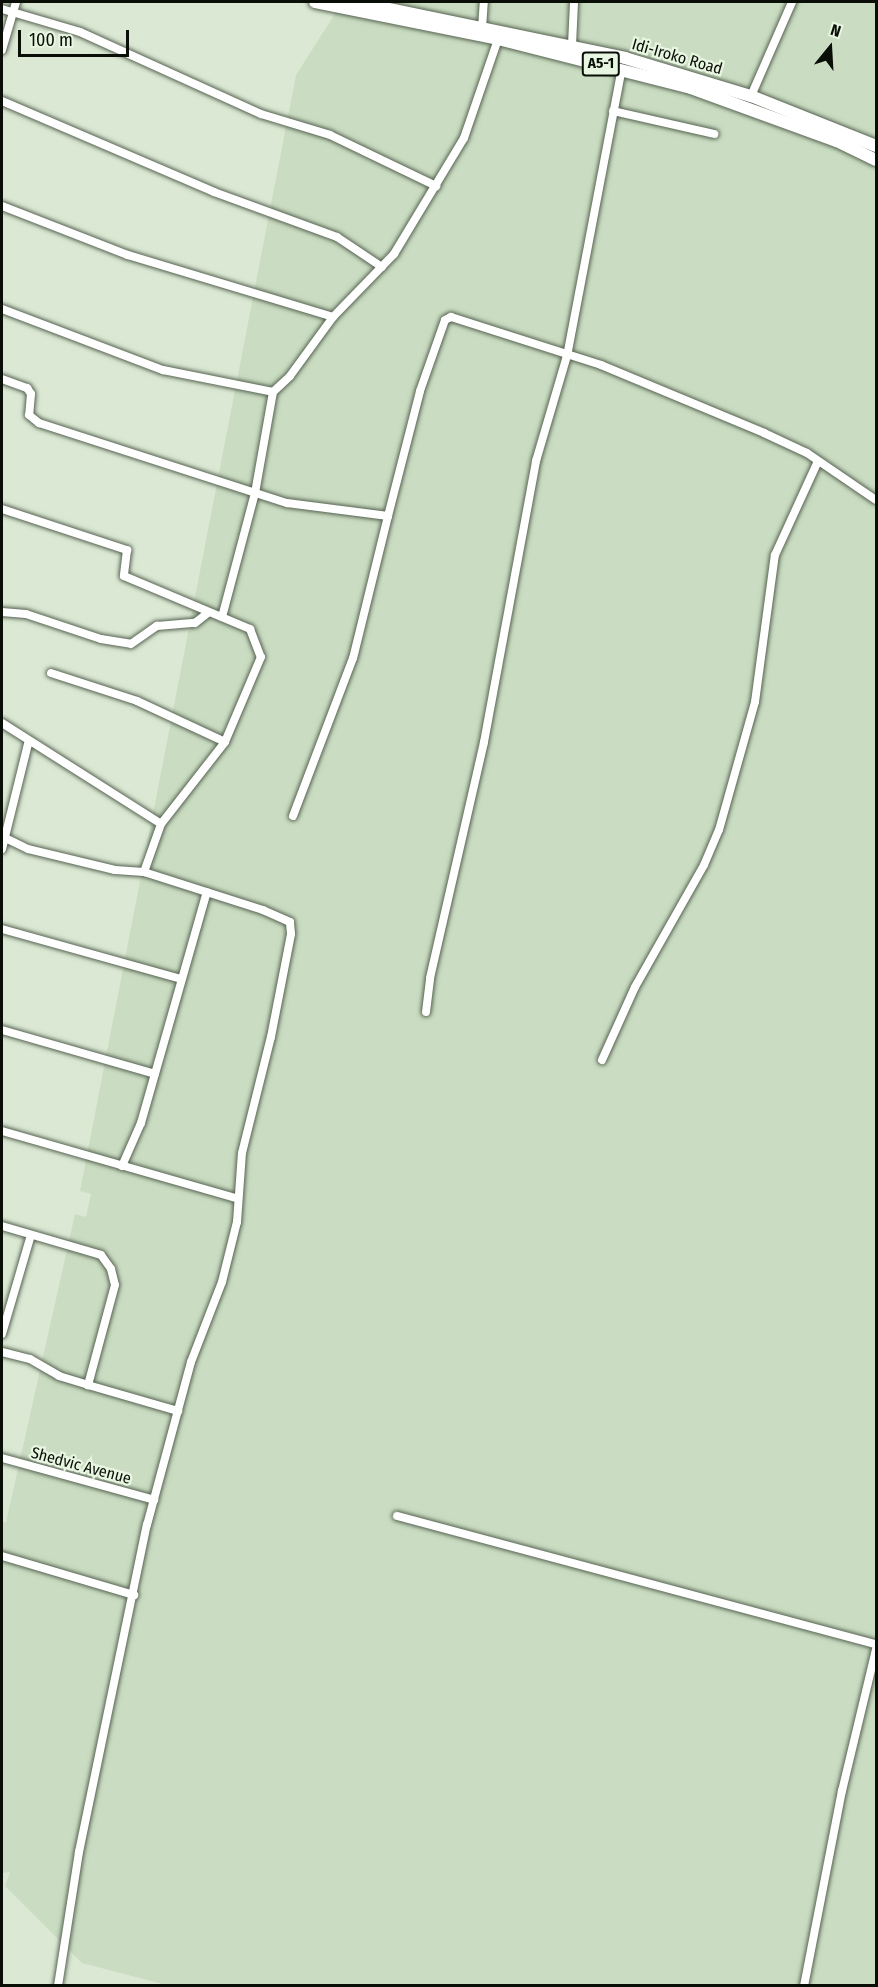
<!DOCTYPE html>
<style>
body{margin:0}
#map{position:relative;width:878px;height:1987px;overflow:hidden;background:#dbe9d4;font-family:"Fira Sans Condensed",sans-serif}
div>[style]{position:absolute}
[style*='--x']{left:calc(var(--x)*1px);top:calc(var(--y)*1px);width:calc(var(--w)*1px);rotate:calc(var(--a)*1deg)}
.built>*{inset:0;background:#caddc2}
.roads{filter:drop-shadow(0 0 2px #576352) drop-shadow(0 0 2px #576352)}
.minor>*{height:8px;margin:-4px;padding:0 4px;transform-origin:4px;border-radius:4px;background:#fff}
.trunk>*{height:12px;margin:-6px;padding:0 6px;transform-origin:6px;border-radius:6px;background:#fff}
span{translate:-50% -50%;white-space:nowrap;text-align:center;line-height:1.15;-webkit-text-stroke:4.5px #e8f6e1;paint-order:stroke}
.shield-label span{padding:2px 4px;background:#e8f6e1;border:2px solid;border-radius:4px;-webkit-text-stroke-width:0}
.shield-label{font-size:15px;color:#090e07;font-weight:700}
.street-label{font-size:16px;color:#090e07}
.frame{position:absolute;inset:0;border:3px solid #090e07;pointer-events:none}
.north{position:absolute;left:800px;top:18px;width:60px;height:60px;-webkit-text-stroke:4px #e8f6e1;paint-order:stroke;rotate:18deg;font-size:16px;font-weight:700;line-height:24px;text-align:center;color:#090e07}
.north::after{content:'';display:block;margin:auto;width:21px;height:27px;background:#090e07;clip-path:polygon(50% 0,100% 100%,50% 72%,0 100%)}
.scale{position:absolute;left:18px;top:30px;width:111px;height:27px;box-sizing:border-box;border:3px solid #090e07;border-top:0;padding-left:8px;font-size:18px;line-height:21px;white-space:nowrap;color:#090e07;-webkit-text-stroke:4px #e8f6e1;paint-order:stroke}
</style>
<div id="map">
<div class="built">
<i style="clip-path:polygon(302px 2px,876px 2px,876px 1985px,166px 1985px,82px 1963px,5px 1886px,10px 1872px,2px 1873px,2px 1522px,6px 1522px,75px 1214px,86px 1217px,91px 1194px,80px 1191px,296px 75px,336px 12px)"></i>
</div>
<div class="roads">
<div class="minor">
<i style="--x:2;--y:9;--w:81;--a:16.4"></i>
<i style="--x:80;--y:32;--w:199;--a:24.4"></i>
<i style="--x:261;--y:114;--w:72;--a:16.9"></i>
<i style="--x:330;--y:135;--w:118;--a:25.7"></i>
<i style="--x:482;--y:28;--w:26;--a:-86"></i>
<i style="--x:572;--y:45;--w:43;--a:-87.3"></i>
<i style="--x:2;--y:50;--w:50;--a:-73.7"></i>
<i style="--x:751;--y:96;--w:103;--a:-66.4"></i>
<i style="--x:2;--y:101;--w:231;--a:23.2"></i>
<i style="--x:214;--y:192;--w:131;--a:20.1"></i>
<i style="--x:337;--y:237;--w:54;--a:33.7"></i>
<i style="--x:613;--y:111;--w:104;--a:12.8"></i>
<i style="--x:2;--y:206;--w:135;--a:21.3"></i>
<i style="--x:128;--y:255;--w:214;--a:16.8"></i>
<i style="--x:2;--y:309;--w:172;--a:20.8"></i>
<i style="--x:163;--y:370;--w:112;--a:11.3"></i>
<i style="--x:2;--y:379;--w:27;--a:20"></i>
<i style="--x:27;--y:388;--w:7;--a:56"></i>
<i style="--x:31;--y:394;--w:21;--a:95"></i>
<i style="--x:29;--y:415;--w:13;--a:39"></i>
<i style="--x:39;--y:423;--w:261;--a:17.9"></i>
<i style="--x:287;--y:503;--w:102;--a:7.3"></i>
<i style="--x:388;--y:516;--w:146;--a:103.8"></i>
<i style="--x:353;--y:658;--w:169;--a:110.8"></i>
<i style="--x:2;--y:509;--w:132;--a:18.2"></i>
<i style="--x:127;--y:550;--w:26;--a:97"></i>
<i style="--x:124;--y:576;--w:137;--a:22.8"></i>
<i style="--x:250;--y:629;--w:30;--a:69"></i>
<i style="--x:261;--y:657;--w:92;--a:113"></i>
<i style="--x:225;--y:742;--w:104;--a:128"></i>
<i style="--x:161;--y:824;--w:51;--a:109.5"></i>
<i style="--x:144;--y:872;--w:29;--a:-176"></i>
<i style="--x:115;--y:870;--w:89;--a:-166.4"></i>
<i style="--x:28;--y:849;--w:25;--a:-154"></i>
<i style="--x:388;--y:516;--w:129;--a:-75.6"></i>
<i style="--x:420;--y:391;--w:75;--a:-70.6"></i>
<i style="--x:445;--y:320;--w:7;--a:-27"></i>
<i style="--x:451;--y:317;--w:157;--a:17.7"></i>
<i style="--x:601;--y:365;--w:177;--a:22.6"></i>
<i style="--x:764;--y:433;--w:47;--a:24.9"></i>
<i style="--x:807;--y:453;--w:83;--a:34.3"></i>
<i style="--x:2;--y:612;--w:24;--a:5"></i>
<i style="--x:26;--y:614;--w:79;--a:18.4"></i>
<i style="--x:101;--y:639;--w:30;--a:9"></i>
<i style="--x:131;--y:644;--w:32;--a:-35"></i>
<i style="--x:157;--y:626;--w:38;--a:-5"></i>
<i style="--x:195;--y:623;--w:16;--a:-38"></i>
<i style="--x:222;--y:617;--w:128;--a:-75.1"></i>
<i style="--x:255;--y:493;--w:103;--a:-79.9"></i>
<i style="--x:273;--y:392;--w:23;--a:-43"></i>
<i style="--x:290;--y:376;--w:73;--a:-53.9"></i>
<i style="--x:333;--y:317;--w:88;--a:-45.9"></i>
<i style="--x:394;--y:254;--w:135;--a:-58.9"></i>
<i style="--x:464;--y:138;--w:105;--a:-71"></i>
<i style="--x:51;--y:673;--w:90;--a:18"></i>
<i style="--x:137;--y:701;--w:97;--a:25"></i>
<i style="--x:2;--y:723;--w:188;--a:32.4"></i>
<i style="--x:2;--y:849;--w:112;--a:-76.1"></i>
<i style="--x:2;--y:929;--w:186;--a:15.6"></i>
<i style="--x:426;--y:1012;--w:34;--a:-83"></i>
<i style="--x:430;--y:978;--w:242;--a:-77.1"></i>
<i style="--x:484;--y:742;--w:286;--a:-79.5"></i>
<i style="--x:536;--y:461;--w:109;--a:-73.6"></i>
<i style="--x:567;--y:356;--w:292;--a:-79.2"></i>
<i style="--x:2;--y:1030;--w:159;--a:16"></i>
<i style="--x:602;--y:1060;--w:80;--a:-65.7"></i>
<i style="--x:635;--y:987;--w:140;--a:-60.5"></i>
<i style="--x:704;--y:865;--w:38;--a:-67"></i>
<i style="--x:719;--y:830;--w:133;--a:-74.3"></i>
<i style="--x:755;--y:702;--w:148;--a:-82.3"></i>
<i style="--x:775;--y:555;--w:103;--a:-65.4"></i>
<i style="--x:2;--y:1131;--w:243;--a:16"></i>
<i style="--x:122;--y:1166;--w:47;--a:-66.2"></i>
<i style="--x:141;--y:1123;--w:240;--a:-74.1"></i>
<i style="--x:2;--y:1226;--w:103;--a:16.3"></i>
<i style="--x:101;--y:1255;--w:17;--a:54"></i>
<i style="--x:111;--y:1269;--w:16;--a:76"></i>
<i style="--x:115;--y:1285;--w:104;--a:105.1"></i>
<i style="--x:88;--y:1385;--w:94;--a:16.1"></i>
<i style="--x:2;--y:1334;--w:103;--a:-73.7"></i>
<i style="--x:2;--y:1352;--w:29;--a:14"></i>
<i style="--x:30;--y:1359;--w:34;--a:30"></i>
<i style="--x:59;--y:1376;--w:30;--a:17"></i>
<i style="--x:2;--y:1458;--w:158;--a:15.4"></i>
<i style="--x:397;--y:1516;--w:496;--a:15"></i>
<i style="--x:2;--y:1556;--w:138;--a:16.5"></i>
<i style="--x:58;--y:1986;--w:136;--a:-81.1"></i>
<i style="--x:79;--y:1852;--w:334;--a:-78.3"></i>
<i style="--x:147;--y:1525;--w:169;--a:-74.9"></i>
<i style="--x:191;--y:1362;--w:86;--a:-68.8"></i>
<i style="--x:222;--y:1282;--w:62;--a:-76"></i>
<i style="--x:237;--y:1222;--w:69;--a:-85.9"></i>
<i style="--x:242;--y:1153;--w:120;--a:-76"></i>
<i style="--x:271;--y:1037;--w:105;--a:-79"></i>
<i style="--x:291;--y:934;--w:12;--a:-95"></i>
<i style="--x:290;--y:922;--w:30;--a:-156"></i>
<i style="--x:263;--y:910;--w:125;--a:-162.3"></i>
<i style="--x:804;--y:1986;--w:199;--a:-79"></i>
<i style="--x:842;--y:1791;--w:146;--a:-76.5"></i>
</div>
<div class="trunk">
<i style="--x:315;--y:2;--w:187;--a:11.4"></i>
<i style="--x:498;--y:39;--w:199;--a:14.2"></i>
<i style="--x:691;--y:88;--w:155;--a:20"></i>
<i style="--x:837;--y:141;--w:43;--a:26"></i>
<i style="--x:355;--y:2;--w:276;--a:11.7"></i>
<i style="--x:625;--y:58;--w:132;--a:16.8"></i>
<i style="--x:751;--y:96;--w:135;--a:21.8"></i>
</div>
</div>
<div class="shield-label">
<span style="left:601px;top:64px">A5-1</span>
</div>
<div class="street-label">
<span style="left:677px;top:57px;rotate:16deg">Idi-Iroko Road</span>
<span style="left:81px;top:1466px;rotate:15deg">Shedvic Avenue</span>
</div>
<div class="frame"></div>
<div class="north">N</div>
<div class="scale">100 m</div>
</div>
